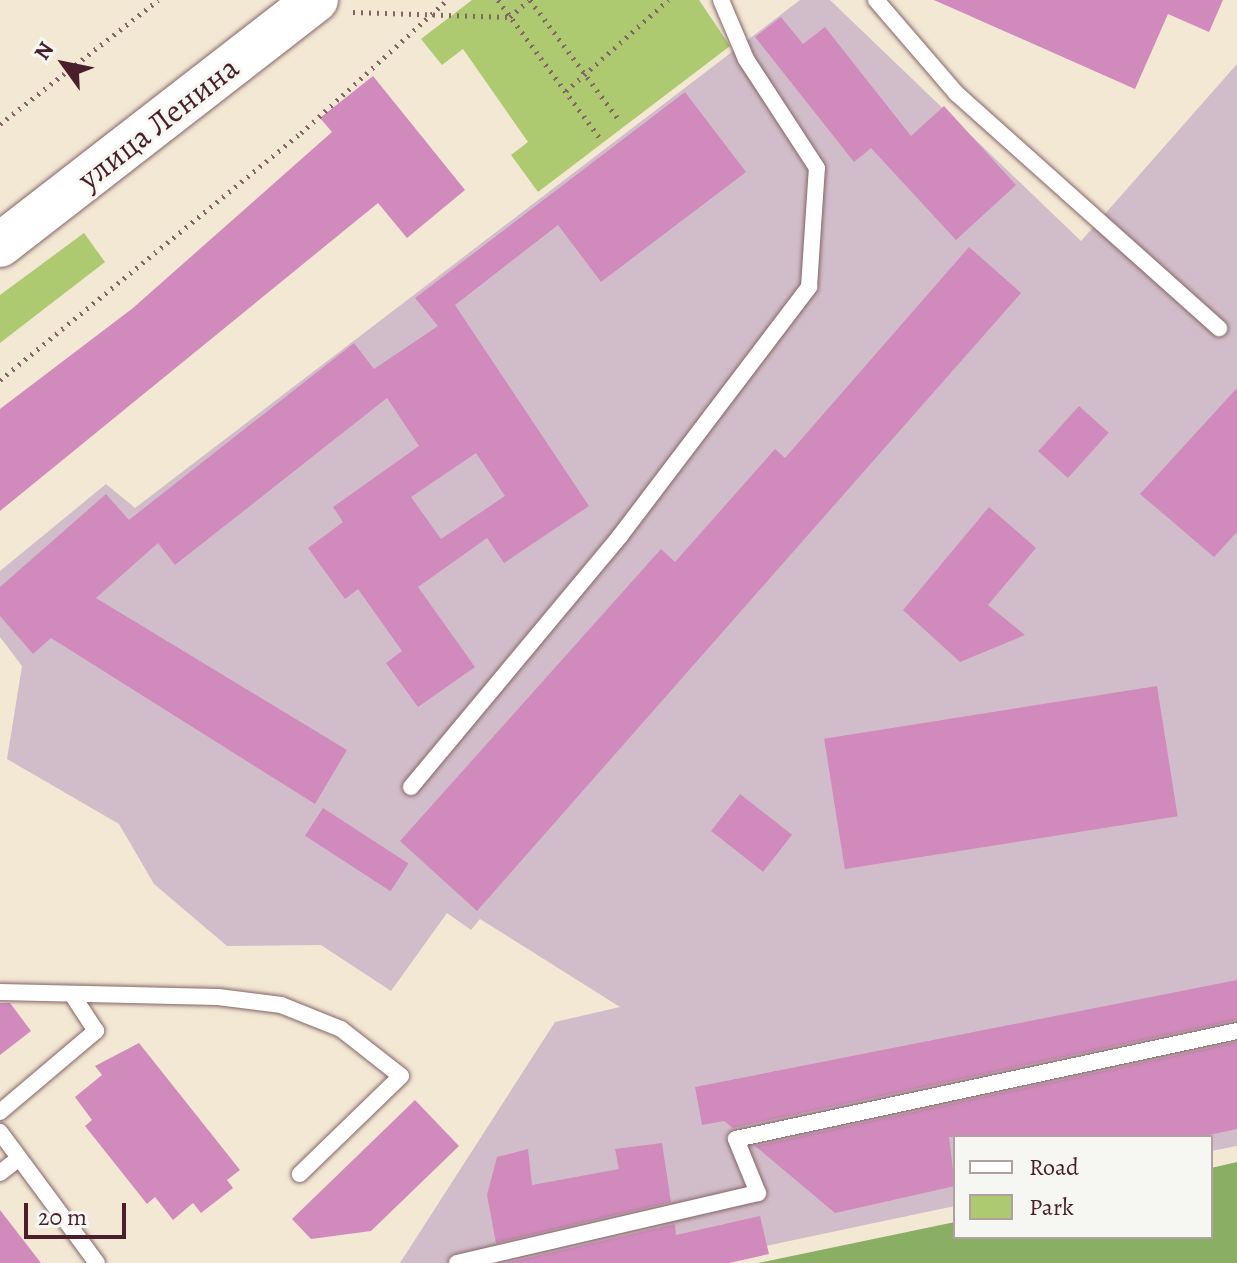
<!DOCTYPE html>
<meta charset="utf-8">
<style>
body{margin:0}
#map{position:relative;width:1237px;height:1263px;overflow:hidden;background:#f3e8d4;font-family:Alegreya,serif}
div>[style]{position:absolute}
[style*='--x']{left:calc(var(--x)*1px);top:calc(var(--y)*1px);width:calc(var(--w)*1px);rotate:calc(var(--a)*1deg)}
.industrial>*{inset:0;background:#d1bdc9}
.green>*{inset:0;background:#adca71}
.forest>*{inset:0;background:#8aae63}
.building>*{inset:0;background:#d08bbc;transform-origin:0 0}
.path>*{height:5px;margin-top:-2.5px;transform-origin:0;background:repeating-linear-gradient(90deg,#856566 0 2px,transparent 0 8px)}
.roads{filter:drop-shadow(0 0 2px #856566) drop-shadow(0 0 2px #856566)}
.lane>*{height:16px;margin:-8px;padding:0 8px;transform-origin:8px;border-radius:8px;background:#fff}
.secondary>*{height:44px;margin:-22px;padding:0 22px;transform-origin:22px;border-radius:22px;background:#fff}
span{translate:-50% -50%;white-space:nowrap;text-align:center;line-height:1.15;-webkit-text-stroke:6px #f6f6f2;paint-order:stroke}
.street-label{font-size:32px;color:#4a1f2b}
.legend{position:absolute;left:953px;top:1135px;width:260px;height:104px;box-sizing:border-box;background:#f6f6f2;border:2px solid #b1a0a2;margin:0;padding:10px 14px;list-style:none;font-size:24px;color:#4a1f2b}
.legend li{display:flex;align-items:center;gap:16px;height:40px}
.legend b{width:40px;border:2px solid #b1a0a2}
.north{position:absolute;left:24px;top:24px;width:80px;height:80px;-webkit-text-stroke:6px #f6f6f2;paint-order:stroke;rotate:303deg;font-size:22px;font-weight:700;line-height:32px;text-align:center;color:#4a1f2b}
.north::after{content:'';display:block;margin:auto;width:28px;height:36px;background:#4a1f2b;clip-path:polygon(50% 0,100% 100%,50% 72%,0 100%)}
.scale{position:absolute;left:24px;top:1203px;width:102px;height:36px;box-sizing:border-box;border:4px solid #4a1f2b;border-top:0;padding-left:10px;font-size:24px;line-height:28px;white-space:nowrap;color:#4a1f2b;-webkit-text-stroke:6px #f6f6f2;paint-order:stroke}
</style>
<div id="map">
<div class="industrial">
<i style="clip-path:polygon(800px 0,830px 0,1081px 241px,1237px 64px,1237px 1146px,1211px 1151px,1211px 1137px,955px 1137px,955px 1206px,685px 1263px,400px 1263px,555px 1022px,620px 1007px,480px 919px,471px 930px,447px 913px,391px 991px,321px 945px,227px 946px,154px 884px,119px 824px,7px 759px,22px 666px,0 637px,0 571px,106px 484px,135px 508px)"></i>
</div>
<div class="green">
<i style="clip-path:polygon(472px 0,699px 0,730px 46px,538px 192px,511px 155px,528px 142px,463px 49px,442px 65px,421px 39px)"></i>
<i style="clip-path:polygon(84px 233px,105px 262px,0 343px,0 295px)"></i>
</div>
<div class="forest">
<i style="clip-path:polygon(1237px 1162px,1237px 1263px,758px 1263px,955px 1222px,955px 1237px,1211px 1237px,1211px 1168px)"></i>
</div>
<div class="building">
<i style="clip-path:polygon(934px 0,1223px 0,1209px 32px,1168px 14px,1135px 89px)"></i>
<i style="clip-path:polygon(781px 17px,803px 44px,825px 27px,911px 136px,944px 106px,1016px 185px,956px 240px,871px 148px,854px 162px,755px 37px)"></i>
<i style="clip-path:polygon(373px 76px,465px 190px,407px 238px,378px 203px,0 511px,0 409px,133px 308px,332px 132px,320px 118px)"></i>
<i style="clip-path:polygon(evenodd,685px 92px,746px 172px,601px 282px,558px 225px,455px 305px,589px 506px,504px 563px,487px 538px,418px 587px,475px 667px,418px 707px,386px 663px,402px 651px,358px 589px,345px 599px,308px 548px,343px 522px,333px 507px,419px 446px,387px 398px,175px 565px,158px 543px,96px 598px,347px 750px,315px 804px,51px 638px,33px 654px,0 616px,0 587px,106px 494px,129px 520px,354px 343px,374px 369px,438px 326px,415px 298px,685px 92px,476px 453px,505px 496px,441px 539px,411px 497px,476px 453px)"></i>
<i style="clip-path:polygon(969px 247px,1021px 293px,477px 911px,400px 841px,661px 549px,675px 562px,775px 449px,785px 458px)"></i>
<i style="clip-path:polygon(1237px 388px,1237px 532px,1214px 557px,1140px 494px)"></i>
<i style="left:1079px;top:406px;width:40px;height:61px;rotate:42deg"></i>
<i style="clip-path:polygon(989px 507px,1036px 548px,988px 605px,1025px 635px,960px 662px,903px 610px)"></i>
<i style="left:1157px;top:686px;width:132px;height:337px;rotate:81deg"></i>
<i style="left:740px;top:794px;width:66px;height:47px;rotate:38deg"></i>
<i style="left:323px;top:808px;width:102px;height:33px;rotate:33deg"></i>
<i style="clip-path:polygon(1237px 980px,1237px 1020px,733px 1128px,724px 1121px,702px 1125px,695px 1087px)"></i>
<i style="clip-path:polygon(0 1003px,10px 1003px,31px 1031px,0 1055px)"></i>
<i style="clip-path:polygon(1237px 1042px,1237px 1129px,1199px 1137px,949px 1137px,955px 1186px,835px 1213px,755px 1146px)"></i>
<i style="clip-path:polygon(139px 1043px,240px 1170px,227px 1180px,233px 1188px,201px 1213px,193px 1203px,173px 1220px,155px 1197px,147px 1204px,85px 1126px,92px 1120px,75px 1097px,102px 1075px,95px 1066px)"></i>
<i style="clip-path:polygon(415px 1100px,459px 1146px,371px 1231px,311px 1239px,292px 1219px)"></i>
<i style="clip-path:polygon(662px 1143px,671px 1202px,496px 1243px,487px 1195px,497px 1157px,528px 1149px,532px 1185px,619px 1169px,615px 1149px)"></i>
<i style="clip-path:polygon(0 1210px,41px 1263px,0 1263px)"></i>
<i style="clip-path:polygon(760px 1216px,769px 1254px,729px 1263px,506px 1263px,675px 1224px,676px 1235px)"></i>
</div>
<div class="path">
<i style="--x:498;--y:0;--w:170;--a:53.6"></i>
<i style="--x:530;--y:0;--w:151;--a:53.4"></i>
<i style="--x:353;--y:12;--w:157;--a:1.8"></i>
<i style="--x:510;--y:17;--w:25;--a:-42"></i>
<i style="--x:566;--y:91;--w:137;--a:-41.7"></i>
<i style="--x:0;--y:124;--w:201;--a:-38.1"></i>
<i style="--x:0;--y:380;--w:389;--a:-39.4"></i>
<i style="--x:301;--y:133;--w:197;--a:-42.3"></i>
</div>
<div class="roads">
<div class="lane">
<i style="--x:876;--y:0;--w:123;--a:49.3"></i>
<i style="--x:956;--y:93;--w:353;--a:41.8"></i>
<i style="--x:411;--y:787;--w:327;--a:-50.2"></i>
<i style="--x:620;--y:536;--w:313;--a:-52.8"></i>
<i style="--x:809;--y:287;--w:119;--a:-86.2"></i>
<i style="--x:817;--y:168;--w:130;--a:-123.1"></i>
<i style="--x:746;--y:59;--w:64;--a:-113"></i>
<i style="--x:0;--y:992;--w:218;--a:1.3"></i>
<i style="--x:218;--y:997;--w:64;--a:7.2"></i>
<i style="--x:281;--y:1005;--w:65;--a:21.8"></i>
<i style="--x:341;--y:1029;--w:76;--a:38.1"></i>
<i style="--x:401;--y:1076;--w:141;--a:135.9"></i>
<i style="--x:0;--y:1112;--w:126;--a:-40.2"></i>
<i style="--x:96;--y:1031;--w:42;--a:-123.3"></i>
<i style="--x:0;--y:1132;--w:163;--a:53.5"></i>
<i style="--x:0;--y:1173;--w:23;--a:-38"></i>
<i style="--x:457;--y:1263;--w:309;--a:-13.1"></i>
<i style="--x:758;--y:1193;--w:58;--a:-112.2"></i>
<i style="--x:736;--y:1139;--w:513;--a:-12.17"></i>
</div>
<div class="secondary">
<i style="--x:0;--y:245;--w:400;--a:-37.8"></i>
</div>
</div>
<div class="street-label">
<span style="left:158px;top:123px;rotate:-38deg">улица Ленина</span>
</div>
<ul class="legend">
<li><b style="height:10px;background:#fff"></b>Road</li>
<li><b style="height:22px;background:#adca71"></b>Park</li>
</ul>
<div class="north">N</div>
<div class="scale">20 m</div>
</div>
